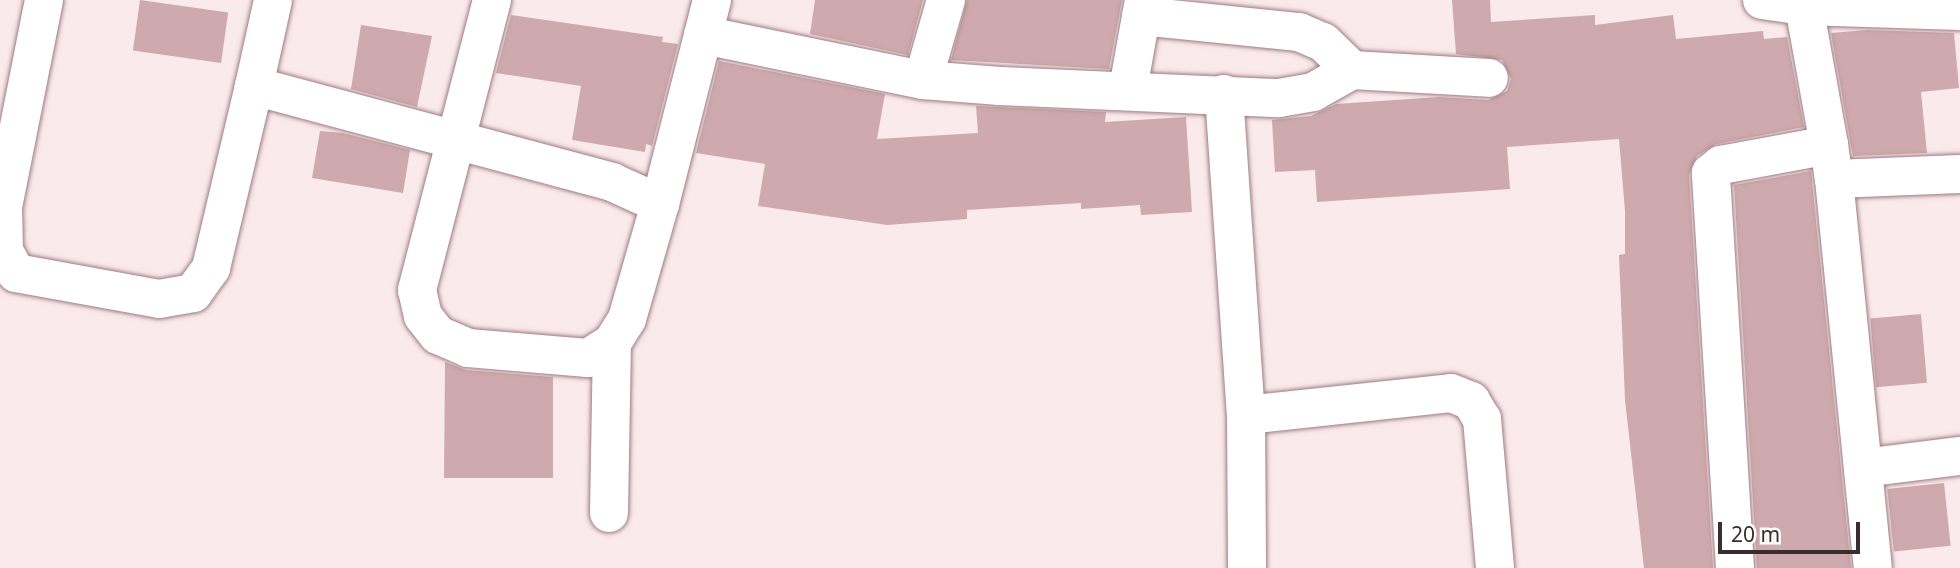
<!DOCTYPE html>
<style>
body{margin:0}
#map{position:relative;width:1960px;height:568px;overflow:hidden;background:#faeaeb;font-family:"Noto Sans",sans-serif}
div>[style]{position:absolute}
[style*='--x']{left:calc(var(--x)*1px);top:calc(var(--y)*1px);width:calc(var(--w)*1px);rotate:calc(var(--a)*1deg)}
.building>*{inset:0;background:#cea9ad;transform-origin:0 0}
.roads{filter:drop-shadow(0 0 2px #9e7c80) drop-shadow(0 0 2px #9e7c80)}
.minor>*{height:38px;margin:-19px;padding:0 19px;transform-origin:19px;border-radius:19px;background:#fff}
span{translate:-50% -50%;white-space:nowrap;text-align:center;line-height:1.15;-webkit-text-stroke:7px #fff;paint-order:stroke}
.scale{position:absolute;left:1718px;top:522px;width:142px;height:32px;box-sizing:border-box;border:4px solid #3b2c2e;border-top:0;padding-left:9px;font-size:21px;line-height:24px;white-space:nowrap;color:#3b2c2e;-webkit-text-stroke:5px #fff;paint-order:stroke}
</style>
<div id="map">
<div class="building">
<i style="left:140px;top:0;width:89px;height:51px;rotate:8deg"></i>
<i style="clip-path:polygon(815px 0,923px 0,908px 55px,810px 34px)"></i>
<i style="clip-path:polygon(967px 0,1122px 0,1109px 69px,951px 60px)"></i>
<i style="clip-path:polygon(1452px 0,1490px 0,1491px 22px,1595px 15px,1595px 25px,1673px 15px,1676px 39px,1763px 31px,1764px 39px,1787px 37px,1804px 127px,1716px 144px,1697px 156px,1689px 174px,1713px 568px,1644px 568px,1625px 400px,1619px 255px,1625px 254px,1625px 211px,1619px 139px,1507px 147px,1510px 189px,1317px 202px,1315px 170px,1275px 172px,1272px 120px,1311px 116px,1336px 104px,1439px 97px,1488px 100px,1507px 91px,1511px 79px,1502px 60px,1456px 54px)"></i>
<i style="clip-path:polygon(511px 15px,663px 37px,662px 42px,678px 44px,652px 146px,646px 144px,645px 152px,572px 140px,581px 86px,496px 73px)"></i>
<i style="clip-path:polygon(361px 25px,432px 36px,417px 107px,351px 89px)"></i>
<i style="clip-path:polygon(1867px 30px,1954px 33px,1959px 88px,1921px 92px,1927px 153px,1853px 156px,1831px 33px)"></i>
<i style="clip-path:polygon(719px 61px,885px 94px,877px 139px,978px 133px,976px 106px,1106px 112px,1105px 122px,1186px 117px,1192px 212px,1141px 215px,1140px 205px,1081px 209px,1081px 203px,967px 210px,967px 219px,887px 225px,758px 206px,765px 164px,696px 153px)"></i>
<i style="clip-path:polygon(320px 131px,343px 133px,410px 150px,403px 193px,312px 178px)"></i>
<i style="clip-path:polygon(1811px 171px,1851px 568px,1757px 568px,1734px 185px)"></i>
<i style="left:1921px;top:314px;width:69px;height:51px;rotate:85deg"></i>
<i style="clip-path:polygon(445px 362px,466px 370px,553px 377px,553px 478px,444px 478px)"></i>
<i style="left:1944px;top:483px;width:63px;height:57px;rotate:84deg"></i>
</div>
<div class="roads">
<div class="minor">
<i style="--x:44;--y:0;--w:211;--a:101.2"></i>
<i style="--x:3;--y:207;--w:44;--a:88.7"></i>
<i style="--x:4;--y:251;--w:25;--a:61"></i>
<i style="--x:16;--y:273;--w:145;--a:10.3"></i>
<i style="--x:159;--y:299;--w:35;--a:-10"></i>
<i style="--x:193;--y:293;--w:31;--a:-54"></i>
<i style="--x:211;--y:268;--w:187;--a:-76.7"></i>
<i style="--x:254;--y:86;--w:371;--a:15"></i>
<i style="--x:612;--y:182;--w:53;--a:24.6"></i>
<i style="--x:660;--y:204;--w:211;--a:-75.7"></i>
<i style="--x:492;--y:0;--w:300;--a:104.5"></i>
<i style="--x:417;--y:290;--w:27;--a:77"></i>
<i style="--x:423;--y:316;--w:24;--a:52"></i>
<i style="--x:438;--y:335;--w:33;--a:23"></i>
<i style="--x:468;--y:348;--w:120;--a:4.8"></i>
<i style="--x:588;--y:358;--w:28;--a:-32"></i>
<i style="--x:612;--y:343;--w:28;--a:-58"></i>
<i style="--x:627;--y:319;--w:120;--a:-74"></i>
<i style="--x:1762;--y:0;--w:42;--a:8.1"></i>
<i style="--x:1804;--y:6;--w:156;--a:1.8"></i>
<i style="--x:1804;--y:6;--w:141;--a:79.8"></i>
<i style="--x:1141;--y:16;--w:159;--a:5.8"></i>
<i style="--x:1299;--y:32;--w:26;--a:23"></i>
<i style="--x:1323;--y:42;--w:40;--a:44"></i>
<i style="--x:703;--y:35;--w:225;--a:11.6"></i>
<i style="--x:923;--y:80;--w:77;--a:4.5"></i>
<i style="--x:1000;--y:86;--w:279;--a:2.5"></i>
<i style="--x:1279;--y:98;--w:35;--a:-10"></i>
<i style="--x:1313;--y:92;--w:45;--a:-29.4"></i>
<i style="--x:1352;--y:70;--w:137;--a:3.3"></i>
<i style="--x:923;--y:80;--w:83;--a:-74"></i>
<i style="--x:254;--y:86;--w:88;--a:-77.5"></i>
<i style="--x:1128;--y:89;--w:90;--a:-79.8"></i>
<i style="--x:1224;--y:94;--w:322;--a:86.1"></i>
<i style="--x:1246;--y:415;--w:153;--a:89.6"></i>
<i style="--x:1834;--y:179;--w:391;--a:84.3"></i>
<i style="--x:1246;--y:415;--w:206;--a:-6.1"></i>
<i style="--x:1451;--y:393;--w:22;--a:22"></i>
<i style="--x:1471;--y:401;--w:21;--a:59"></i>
<i style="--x:1482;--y:419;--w:150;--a:85"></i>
<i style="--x:1863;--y:468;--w:98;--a:-7.1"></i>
<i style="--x:609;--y:513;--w:170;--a:-89"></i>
<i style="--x:1735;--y:568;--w:396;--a:-93.5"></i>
<i style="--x:1711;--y:173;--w:13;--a:-39"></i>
<i style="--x:1721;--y:165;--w:110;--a:-10.5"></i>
<i style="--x:1829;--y:145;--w:34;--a:82"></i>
<i style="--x:1834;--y:179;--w:126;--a:-2.3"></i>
</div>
</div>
<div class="scale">20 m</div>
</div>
